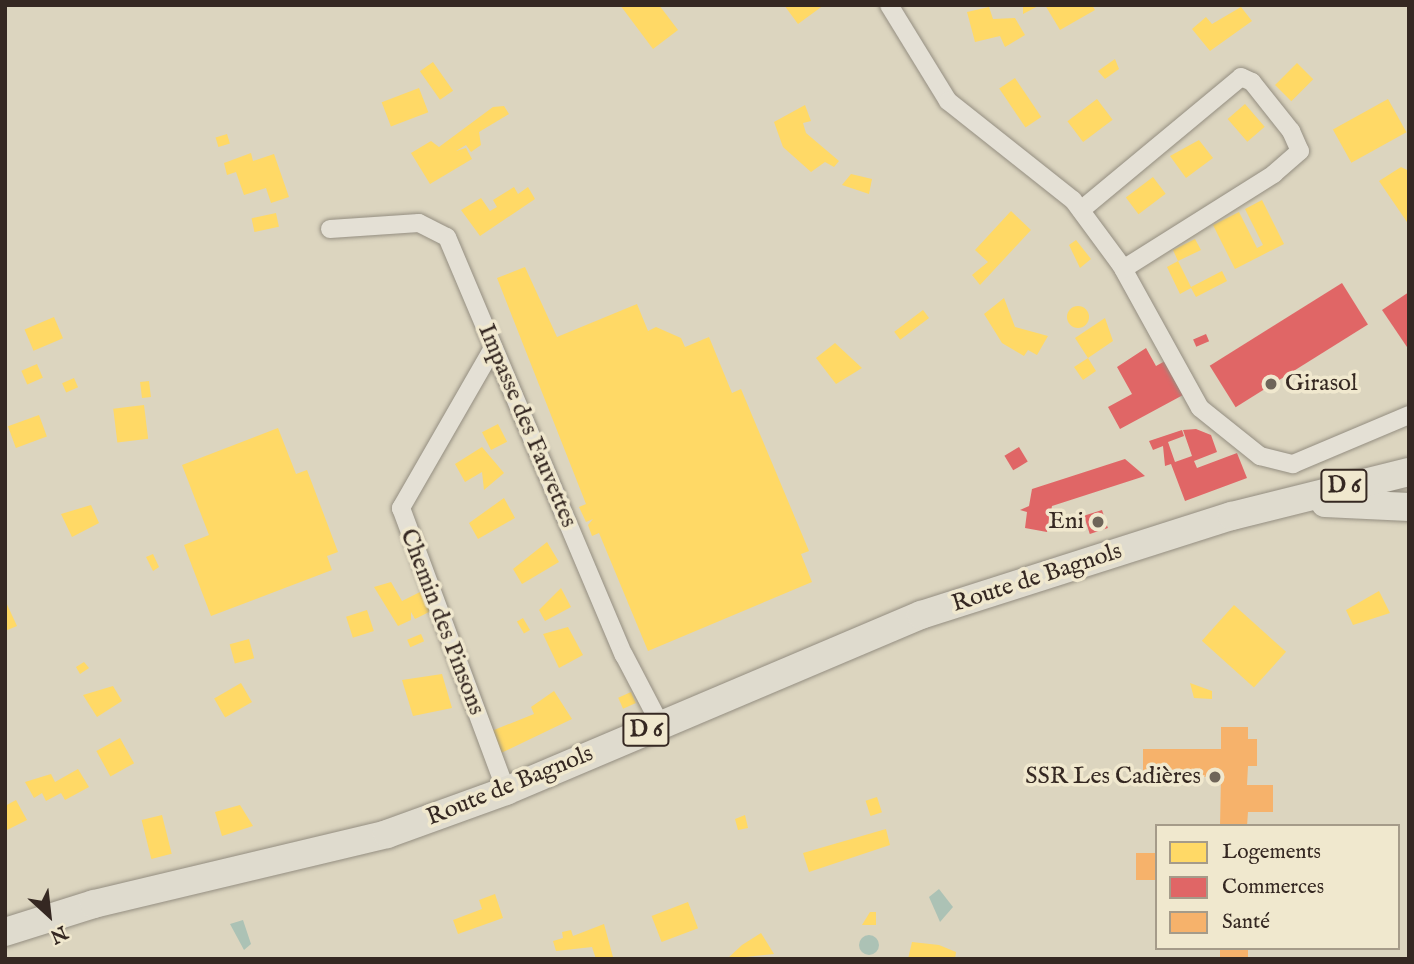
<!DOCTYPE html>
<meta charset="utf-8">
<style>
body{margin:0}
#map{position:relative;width:1414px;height:964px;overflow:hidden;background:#dcd5bf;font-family:"IM FELL English",serif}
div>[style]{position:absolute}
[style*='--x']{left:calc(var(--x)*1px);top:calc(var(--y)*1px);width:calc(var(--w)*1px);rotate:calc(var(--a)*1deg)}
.water>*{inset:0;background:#acc2b5}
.round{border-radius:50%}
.homes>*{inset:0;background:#ffd966;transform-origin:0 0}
.shops>*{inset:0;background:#e06666;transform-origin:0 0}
.health>*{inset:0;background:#f6b26b;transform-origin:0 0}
.roads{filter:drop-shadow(0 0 2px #948e81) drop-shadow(0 0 2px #948e81)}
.minor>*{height:18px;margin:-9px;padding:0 9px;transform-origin:9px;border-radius:9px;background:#e4e0d5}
.primary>*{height:28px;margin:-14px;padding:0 14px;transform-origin:14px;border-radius:14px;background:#dfdbce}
.dots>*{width:19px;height:19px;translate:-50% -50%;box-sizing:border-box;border:4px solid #f0e8ce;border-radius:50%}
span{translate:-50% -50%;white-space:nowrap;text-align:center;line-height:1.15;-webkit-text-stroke:7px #f0e8ce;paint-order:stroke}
.shield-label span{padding:2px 5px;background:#f0e8ce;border:2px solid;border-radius:5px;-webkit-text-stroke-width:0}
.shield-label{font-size:23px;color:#352822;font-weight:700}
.poi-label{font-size:24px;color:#352822}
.left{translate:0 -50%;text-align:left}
.right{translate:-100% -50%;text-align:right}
.street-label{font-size:24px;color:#352822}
.frame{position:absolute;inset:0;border:7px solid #352822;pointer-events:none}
.legend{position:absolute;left:1155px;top:824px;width:245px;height:126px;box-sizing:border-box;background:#f0e8ce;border:2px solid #a59b89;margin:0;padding:9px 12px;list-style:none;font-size:21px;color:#352822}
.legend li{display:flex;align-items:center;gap:14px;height:35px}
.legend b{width:35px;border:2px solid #a59b89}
.north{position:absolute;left:14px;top:880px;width:70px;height:70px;-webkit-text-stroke:5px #f0e8ce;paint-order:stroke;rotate:153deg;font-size:19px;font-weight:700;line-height:28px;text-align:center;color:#352822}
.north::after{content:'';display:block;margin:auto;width:24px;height:32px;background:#352822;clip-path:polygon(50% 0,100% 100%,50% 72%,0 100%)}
</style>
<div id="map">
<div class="water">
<i style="clip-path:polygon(939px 889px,953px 907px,940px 922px,929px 897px)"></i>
<i style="clip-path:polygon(243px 920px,251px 944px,244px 950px,230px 924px)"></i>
<i class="round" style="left:859px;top:935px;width:20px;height:20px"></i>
</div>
<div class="homes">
<i style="clip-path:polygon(620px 5px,659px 5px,678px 30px,653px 49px)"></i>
<i style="clip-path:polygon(784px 5px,824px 5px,798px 24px)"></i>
<i style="clip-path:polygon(1023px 5px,1040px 5px,1023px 14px)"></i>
<i style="clip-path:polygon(1045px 5px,1092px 5px,1095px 10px,1060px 30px)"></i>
<i style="clip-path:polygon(989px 7px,993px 19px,1015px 18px,1025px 35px,1005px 47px,1000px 36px,975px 42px,967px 12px)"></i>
<i style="clip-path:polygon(1241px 7px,1252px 21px,1210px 51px,1192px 29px,1206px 17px,1212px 24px)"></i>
<i style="clip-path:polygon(1115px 59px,1119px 69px,1105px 79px,1098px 71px)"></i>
<i style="left:433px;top:62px;width:35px;height:16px;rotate:55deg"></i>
<i style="left:1297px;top:63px;width:23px;height:31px;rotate:45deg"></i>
<i style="left:1015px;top:78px;width:47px;height:19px;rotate:56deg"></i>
<i style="left:419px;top:88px;width:26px;height:40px;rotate:69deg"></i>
<i style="left:1097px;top:99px;width:26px;height:37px;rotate:53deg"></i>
<i style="left:1388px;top:99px;width:38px;height:63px;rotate:61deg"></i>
<i style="left:1245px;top:104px;width:30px;height:23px;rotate:49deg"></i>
<i style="clip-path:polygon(805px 105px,811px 121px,803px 123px,806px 133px,839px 161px,834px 167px,825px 162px,811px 172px,783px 147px,774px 122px)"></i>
<i style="clip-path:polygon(504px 106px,509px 114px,479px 132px,481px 145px,471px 152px,466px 145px,456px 151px,466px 148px,472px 159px,430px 184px,411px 153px,431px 141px,439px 147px,493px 107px)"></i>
<i style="left:227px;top:134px;width:10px;height:12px;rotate:73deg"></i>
<i style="clip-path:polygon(1199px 140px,1213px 158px,1186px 178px,1170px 156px)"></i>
<i style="clip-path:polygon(251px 153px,253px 161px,274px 154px,289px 197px,271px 203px,266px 188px,244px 195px,236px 172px,227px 175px,224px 163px)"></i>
<i style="clip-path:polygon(1401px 167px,1409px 171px,1409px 225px,1379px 181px)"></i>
<i style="clip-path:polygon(851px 174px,872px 179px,869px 194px,842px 185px)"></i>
<i style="left:1153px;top:177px;width:21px;height:34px;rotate:53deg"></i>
<i style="clip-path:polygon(514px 187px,518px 194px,528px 187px,535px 199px,480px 236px,461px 210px,481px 198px,490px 211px,497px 207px,493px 200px)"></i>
<i style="clip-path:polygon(1262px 200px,1284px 244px,1235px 269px,1213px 225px,1239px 212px,1257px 248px,1263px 245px,1245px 209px)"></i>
<i style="clip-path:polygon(1011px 211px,1031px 230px,980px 285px,972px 275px,988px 262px,975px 250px)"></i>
<i style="left:276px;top:213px;width:14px;height:25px;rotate:78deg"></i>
<i style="clip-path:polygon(1195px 239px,1201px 250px,1178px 261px,1191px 287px,1222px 271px,1227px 281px,1196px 297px,1191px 288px,1180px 294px,1167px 267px,1178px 261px,1173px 250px)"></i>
<i style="clip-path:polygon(1076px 240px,1091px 259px,1080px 268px,1069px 245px)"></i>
<i style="clip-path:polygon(525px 267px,557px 337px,637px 304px,648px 331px,656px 327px,681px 338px,685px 347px,709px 337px,732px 393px,741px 389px,809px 551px,801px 554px,812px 582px,648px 651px,599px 533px,592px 536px,588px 525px,593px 519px,586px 522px,579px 507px,586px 504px,497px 278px)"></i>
<i style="clip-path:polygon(1004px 298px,1015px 327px,1048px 336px,1037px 355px,1028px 350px,1024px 356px,1002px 343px,984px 314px)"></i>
<i class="round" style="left:1067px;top:306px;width:22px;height:22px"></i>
<i style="left:923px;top:310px;width:10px;height:36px;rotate:53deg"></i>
<i style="left:54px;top:317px;width:23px;height:32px;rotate:67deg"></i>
<i style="clip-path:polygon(1105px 318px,1113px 341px,1088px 358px,1096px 371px,1083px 380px,1074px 367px,1088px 358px,1075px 338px)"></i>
<i style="clip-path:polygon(835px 343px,862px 368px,836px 384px,816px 358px)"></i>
<i style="left:37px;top:364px;width:15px;height:17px;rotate:67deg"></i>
<i style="left:74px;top:378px;width:10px;height:13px;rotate:66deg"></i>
<i style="left:149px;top:381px;width:16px;height:9px;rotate:83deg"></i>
<i style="left:144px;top:405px;width:34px;height:31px;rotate:83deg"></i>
<i style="left:39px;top:415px;width:23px;height:33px;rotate:70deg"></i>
<i style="left:498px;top:424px;width:20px;height:18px;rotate:63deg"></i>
<i style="clip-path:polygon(278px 428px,296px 474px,307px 470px,338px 552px,327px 556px,332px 570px,211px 616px,184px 545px,209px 535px,182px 465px)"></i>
<i style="clip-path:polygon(482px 447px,504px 473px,484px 490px,482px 472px,465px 482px,455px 464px)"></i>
<i style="clip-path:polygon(504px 498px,515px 518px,478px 539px,469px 523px)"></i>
<i style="clip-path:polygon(91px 505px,99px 523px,72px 537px,61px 514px)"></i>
<i style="clip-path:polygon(547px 542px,559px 562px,522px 584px,513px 569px)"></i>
<i style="clip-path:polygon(153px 554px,159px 567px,153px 571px,146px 557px)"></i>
<i style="clip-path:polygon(391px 582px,402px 601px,422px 591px,431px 611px,415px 619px,411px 612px,411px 620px,398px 626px,374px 587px)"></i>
<i style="clip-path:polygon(561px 588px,571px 607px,545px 621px,539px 610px)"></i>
<i style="clip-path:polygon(1379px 591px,1390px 613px,1353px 625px,1346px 610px)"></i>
<i style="clip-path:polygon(5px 600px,17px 626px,5px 631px)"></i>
<i style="left:1234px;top:605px;width:70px;height:48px;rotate:42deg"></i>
<i style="left:367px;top:610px;width:22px;height:22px;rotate:72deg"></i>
<i style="left:523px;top:618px;width:14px;height:7px;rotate:60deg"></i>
<i style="clip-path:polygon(568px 627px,583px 655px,559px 668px,543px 634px)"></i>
<i style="left:421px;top:634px;width:8px;height:15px;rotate:67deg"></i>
<i style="left:249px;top:639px;width:20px;height:20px;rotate:75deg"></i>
<i style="clip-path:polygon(84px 662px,89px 668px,80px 674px,76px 667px)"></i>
<i style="clip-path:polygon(442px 674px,452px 708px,413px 716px,402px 680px)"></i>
<i style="left:241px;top:683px;width:22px;height:31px;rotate:60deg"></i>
<i style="clip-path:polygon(1190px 683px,1212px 691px,1212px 699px,1194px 698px)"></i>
<i style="clip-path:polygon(113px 686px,122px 701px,97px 717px,83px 695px)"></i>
<i style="clip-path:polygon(554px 691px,572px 719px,499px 754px,489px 732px,534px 714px,531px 707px)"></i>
<i style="left:631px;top:692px;width:12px;height:14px;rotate:66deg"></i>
<i style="left:120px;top:738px;width:29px;height:27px;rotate:61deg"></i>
<i style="clip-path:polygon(78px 769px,89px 787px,65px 800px,61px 793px,46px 801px,42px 793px,34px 798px,25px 782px,51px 774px,55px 782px)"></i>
<i style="left:877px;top:797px;width:16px;height:12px;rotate:72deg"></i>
<i style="clip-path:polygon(16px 800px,27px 820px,5px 831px,5px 806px)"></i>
<i style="clip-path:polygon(240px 805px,253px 826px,222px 836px,215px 812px)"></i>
<i style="left:162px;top:815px;width:40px;height:21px;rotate:76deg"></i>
<i style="clip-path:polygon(745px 815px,748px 828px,738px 830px,735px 819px)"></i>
<i style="clip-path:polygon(886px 829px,890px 845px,809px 872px,803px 853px)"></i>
<i style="clip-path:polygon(495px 894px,503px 918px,458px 934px,453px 920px,482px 909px,479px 900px)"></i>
<i style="left:688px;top:902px;width:28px;height:39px;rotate:69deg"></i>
<i style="clip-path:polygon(870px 912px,876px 912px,876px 925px,862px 925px)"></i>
<i style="clip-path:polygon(604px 924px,613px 957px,596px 959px,592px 947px,556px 951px,553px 941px,563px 938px,562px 932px,571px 930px,573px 936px)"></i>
<i style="clip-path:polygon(761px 933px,774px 954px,727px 959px,742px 945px)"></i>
<i style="clip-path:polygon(912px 942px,939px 945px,956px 952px,955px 959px,908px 959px)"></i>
</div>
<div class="shops">
<i style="left:1342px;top:283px;width:49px;height:156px;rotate:58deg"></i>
<i style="clip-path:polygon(1409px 292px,1409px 350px,1382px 310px)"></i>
<i style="left:1206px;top:334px;width:8px;height:14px;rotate:67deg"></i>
<i style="clip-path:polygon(1146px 348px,1156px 366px,1165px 361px,1183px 395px,1120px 429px,1108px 407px,1132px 394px,1117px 367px)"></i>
<i style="clip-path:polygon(1196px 429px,1211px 435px,1217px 452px,1194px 461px,1197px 468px,1237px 453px,1247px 478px,1185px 501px,1171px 464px,1165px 466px,1163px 446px,1153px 450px,1149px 441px,1182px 430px,1184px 436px,1168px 442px,1175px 462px,1192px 456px,1183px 430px)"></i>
<i style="left:1019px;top:447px;width:17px;height:17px;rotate:59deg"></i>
<i style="clip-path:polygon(1125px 459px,1145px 476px,1052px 506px,1047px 532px,1025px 528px,1027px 512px,1020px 510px,1029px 506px,1032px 489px)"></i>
<i style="left:1102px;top:510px;width:19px;height:19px;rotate:72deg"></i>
</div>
<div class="health">
<i style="clip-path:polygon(1221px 727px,1248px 727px,1248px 739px,1257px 739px,1257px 766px,1248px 766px,1247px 785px,1273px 785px,1273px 812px,1248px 812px,1247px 826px,1220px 826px,1221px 777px,1143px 777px,1143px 749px,1221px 749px)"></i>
<i style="left:1136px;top:853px;width:21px;height:27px"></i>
<i style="left:1220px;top:948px;width:28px;height:11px"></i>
</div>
<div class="roads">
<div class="minor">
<i style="--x:889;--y:5;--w:113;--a:58.4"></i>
<i style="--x:948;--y:101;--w:159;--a:38.4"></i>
<i style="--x:1073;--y:200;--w:81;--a:53.6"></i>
<i style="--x:1121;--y:265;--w:163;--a:61.1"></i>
<i style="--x:1200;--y:408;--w:77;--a:38.7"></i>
<i style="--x:1260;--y:456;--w:34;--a:14"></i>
<i style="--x:1293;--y:464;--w:126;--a:-22.9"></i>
<i style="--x:1081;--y:210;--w:208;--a:-39.7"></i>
<i style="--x:1241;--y:77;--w:12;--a:24"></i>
<i style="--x:1252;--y:82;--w:63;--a:51.5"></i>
<i style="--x:1291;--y:131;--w:22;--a:66"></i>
<i style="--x:1300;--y:151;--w:35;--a:139"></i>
<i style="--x:1274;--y:174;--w:178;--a:147.8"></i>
<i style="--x:330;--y:229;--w:89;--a:-3.9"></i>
<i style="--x:419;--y:223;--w:31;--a:27"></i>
<i style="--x:447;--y:237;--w:454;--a:67.1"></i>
<i style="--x:624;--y:655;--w:78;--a:62.4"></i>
<i style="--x:493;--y:348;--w:185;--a:119.9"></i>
<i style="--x:401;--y:508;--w:302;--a:69.6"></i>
</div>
<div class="primary">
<i style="--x:1325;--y:503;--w:84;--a:2.7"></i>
<i style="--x:5;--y:932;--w:93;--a:-17.5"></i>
<i style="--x:94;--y:904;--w:301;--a:-13.4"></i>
<i style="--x:387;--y:834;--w:127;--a:-19.9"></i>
<i style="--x:506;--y:791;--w:451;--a:-23"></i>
<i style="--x:921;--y:615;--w:326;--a:-17.7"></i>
<i style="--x:1232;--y:516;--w:182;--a:-14"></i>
</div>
</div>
<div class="dots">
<i style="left:1271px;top:384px;background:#6f6559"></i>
<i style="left:1098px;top:522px;background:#6f6559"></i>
<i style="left:1215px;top:777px;background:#6f6559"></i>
</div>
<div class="shield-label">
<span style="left:1344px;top:486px">D 6</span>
<span style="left:646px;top:730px">D 6</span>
</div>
<div class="poi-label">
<span class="left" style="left:1285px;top:384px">Girasol</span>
<span class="right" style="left:1084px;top:522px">Eni</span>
<span class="right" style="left:1201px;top:777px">SSR Les Cadières</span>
</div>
<div class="street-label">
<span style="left:527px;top:426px;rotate:67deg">Impasse des Fauvettes</span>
<span style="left:1037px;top:578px;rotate:-18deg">Route de Bagnols</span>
<span style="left:442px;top:622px;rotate:69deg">Chemin des Pinsons</span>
<span style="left:510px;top:786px;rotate:-22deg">Route de Bagnols</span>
</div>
<div class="frame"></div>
<ul class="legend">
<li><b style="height:19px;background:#ffd966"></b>Logements</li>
<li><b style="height:19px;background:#e06666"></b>Commerces</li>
<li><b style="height:19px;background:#f6b26b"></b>Santé</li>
</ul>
<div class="north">N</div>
</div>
